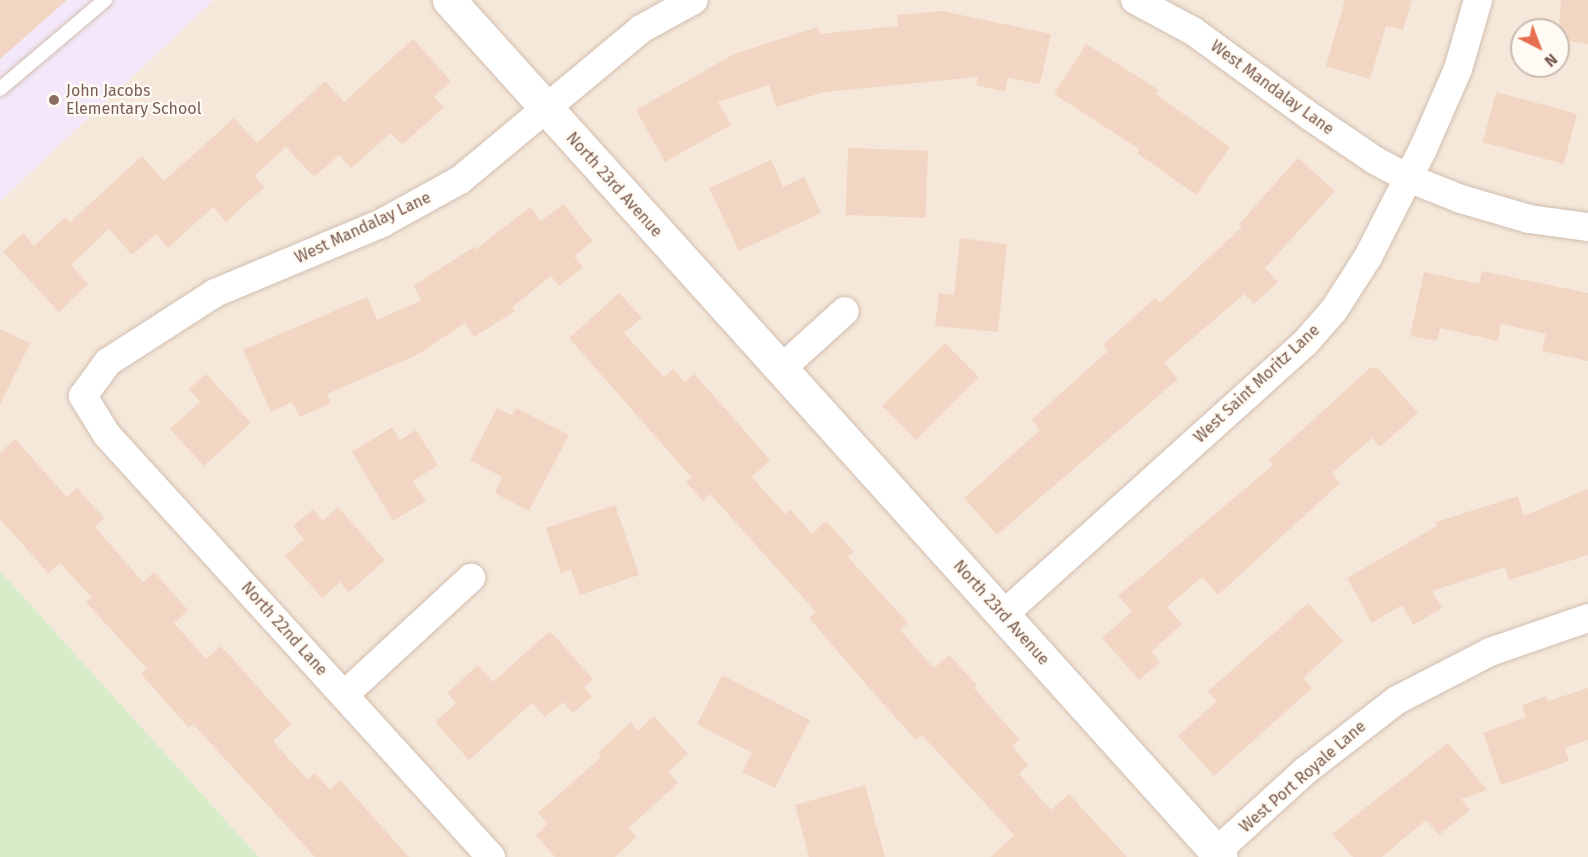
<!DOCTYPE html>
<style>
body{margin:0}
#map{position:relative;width:1588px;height:857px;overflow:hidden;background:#fdf6ec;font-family:"Fira Sans",sans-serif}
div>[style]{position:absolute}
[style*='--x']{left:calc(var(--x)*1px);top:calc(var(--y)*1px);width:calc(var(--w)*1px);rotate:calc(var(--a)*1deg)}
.residential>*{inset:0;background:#f5e8da}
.education>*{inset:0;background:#f3e8fa}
.green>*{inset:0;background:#d8ecc9}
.building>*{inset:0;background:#f3d5c3;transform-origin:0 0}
.roads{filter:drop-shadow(0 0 2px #d1beb0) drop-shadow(0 0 2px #d1beb0)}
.service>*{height:14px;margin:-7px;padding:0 7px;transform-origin:7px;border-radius:7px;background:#fff}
.minor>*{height:28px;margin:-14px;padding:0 14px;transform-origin:14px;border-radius:14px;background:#fff}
.tertiary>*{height:33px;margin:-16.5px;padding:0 16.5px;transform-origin:16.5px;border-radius:16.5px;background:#fff}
.dots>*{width:16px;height:16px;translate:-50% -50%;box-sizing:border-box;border:3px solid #fffaf3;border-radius:50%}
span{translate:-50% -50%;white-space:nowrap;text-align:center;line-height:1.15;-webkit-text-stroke:4.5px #fffaf3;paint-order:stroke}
.street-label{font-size:16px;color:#7a5c4d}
.education-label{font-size:16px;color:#785e54}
.left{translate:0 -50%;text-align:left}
.north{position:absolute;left:1510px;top:18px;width:60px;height:60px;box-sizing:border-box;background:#fffaf3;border:2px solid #cabbb1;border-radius:50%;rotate:138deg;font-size:16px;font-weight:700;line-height:24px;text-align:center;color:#7a5c4d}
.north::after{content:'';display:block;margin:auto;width:21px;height:27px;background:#e76f51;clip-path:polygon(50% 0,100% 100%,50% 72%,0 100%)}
</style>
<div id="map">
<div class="residential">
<i style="clip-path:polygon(evenodd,214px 0,1588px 0,1588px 857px,259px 857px,0 571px,0 201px,214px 0,1522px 30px,1558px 30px,1558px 66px,1522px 66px,1522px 30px)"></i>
</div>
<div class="education">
<i style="clip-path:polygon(0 0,214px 0,0 201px)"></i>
</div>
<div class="green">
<i style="clip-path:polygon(0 571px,259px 857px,0 857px)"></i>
</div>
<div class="building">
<i style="clip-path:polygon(0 0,67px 0,0 59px)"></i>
<i style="clip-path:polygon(1345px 0,1412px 0,1403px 30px,1386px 26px,1370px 79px,1326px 66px)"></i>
<i style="clip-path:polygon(1561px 0,1588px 0,1588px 44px,1558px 40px)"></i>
<i style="clip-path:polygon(942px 11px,1051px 34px,1040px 84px,1008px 78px,1005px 92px,976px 85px,978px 77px,824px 92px,776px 107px,769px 85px,718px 102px,731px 125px,665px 162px,636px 110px,734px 54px,818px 27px,820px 34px,898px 26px,897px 15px)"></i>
<i style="clip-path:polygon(413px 39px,451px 81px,434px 97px,444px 107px,402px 145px,391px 133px,351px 168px,339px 155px,314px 177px,286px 147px,254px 176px,264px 187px,226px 222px,213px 207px,168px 248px,156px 234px,132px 255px,109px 229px,71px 265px,88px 284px,59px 312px,3px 252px,23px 233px,34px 246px,65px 217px,70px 222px,142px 156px,164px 181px,234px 118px,257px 143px,325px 81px,344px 102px)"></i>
<i style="clip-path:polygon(1086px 44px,1159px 90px,1156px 94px,1230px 147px,1196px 195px,1137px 153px,1139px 149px,1054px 94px)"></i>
<i style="left:1496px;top:92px;width:84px;height:52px;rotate:15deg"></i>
<i style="left:848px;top:148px;width:80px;height:67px;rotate:2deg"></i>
<i style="clip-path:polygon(1298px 158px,1335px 191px,1265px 268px,1278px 282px,1254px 304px,1244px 294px,1164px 363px,1178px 379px,997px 535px,964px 498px,1040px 430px,1031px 420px,1108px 351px,1103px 345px,1155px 298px,1160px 303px,1242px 227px,1239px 224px)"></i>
<i style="clip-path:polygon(771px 160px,783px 187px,804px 177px,821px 213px,739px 251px,709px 188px)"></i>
<i style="clip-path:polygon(563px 204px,593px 241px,574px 256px,583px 267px,559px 286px,551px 276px,512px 307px,515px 311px,474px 337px,465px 323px,417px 355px,327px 394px,331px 403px,300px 417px,292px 402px,271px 412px,243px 350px,367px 297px,377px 320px,422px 300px,413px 286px,474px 247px,475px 250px,530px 207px,541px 221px)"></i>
<i style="clip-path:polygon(960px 238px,1007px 244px,998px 332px,935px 326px,939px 293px,954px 295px)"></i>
<i style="clip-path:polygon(1482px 271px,1588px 293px,1588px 361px,1542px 351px,1546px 334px,1501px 324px,1498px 341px,1440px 328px,1437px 341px,1410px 336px,1424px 272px,1479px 284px)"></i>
<i style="clip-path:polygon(619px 293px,642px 318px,624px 333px,664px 377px,673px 369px,685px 382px,694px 374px,731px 415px,770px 460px,752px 477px,785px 514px,790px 509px,812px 534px,826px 521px,854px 552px,848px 557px,908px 623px,900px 630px,934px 668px,949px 655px,977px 685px,974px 688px,1019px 739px,1012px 746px,1028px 765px,1019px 774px,1051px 810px,1069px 794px,1127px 857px,991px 857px,1014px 835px,922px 735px,916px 740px,870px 689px,809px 618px,816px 612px,710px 494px,703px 501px,686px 482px,691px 477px,569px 338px)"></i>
<i style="clip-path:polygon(0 329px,30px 343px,0 405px)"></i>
<i style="left:945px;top:343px;width:48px;height:89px;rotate:45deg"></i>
<i style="clip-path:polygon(1370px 368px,1378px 368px,1418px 413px,1380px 447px,1372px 438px,1332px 473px,1340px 483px,1218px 595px,1202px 577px,1167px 607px,1182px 624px,1151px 652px,1160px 662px,1139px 680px,1102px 638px,1132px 611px,1118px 596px,1273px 465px,1269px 460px)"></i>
<i style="clip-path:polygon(206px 374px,251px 423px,204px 466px,170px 429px,200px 402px,189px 389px)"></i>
<i style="clip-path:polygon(497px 408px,512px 415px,516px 408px,569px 435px,529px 511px,495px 493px,502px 477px,470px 460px)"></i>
<i style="clip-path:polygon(392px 427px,400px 440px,416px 430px,438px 465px,413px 481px,426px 501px,393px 521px,352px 452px)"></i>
<i style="clip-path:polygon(15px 439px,67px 497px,77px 488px,104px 518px,95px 527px,143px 582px,154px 572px,188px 610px,174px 623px,206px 659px,221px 646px,291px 724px,273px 741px,307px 779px,315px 773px,330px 790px,340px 780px,409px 857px,315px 857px,193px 724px,189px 728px,141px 674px,147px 669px,86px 602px,91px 597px,60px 563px,48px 573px,0 519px,0 453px)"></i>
<i style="clip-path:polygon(1588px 489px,1588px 555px,1509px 580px,1505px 567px,1432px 591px,1442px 608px,1413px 625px,1402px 605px,1372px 623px,1347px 578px,1437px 526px,1436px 522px,1518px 496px,1524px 516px)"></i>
<i style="clip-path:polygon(615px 505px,639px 575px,580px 595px,571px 569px,561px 573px,546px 528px)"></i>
<i style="clip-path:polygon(338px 507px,385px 560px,349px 592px,340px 582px,322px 598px,285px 556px,304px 539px,293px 526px,313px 509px,323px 521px)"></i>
<i style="clip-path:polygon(1308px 603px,1343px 641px,1303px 678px,1312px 688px,1214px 776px,1178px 736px,1217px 701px,1208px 691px)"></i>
<i style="clip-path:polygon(550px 631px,593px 679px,584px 687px,592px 697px,573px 713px,563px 702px,545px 717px,532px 703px,469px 760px,435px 722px,456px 703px,447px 693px,478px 665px,493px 682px)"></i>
<i style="clip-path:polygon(722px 675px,810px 720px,775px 788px,742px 772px,752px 753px,697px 724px)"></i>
<i style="clip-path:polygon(1588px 688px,1588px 740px,1565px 748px,1569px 761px,1501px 785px,1483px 733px,1526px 717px,1522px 705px,1546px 696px,1548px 701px)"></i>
<i style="clip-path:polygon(654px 716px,688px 754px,668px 772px,678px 783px,629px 828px,637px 837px,615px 857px,555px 857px,536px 835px,548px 824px,538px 813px,601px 757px,598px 753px,631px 722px,638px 731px)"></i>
<i style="clip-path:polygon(1448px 743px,1487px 790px,1461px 799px,1470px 810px,1439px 835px,1426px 820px,1382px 857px,1353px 857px,1332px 834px)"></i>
<i style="clip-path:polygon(865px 785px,885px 857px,809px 857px,795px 805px)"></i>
</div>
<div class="roads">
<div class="service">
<i style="--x:0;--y:89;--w:138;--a:-40.3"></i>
</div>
<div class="minor">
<i style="--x:1135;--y:0;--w:66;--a:28.1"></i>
<i style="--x:1193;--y:31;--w:146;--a:36.1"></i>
<i style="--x:1311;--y:117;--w:78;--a:34.1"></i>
<i style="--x:1376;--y:161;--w:36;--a:28"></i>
<i style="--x:1408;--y:178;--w:57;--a:21.6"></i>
<i style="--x:1461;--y:199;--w:71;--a:16.4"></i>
<i style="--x:1529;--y:219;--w:60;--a:7.7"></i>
<i style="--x:781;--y:369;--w:86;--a:-42.2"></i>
<i style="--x:1003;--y:615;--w:406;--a:-42"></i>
<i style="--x:1305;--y:343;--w:44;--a:-48.7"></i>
<i style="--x:1334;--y:310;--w:63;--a:-57.3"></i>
<i style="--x:1368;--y:257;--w:121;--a:-63"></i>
<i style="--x:1423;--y:149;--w:87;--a:-66.4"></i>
<i style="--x:1458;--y:69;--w:72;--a:-73.8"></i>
<i style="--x:344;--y:695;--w:173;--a:-42.7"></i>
<i style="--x:1216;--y:852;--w:120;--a:-42.3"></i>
<i style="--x:1305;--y:771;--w:116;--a:-37.7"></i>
<i style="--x:1397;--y:700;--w:105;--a:-27.3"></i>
<i style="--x:1490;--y:652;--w:104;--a:-19.1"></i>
<i style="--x:491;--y:857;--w:571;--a:-132.3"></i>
<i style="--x:107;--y:435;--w:46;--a:-121.6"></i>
<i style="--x:83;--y:396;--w:42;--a:-53.7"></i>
<i style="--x:108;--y:362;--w:127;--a:-32.8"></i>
<i style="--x:215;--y:293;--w:181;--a:-22.7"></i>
<i style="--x:382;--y:223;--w:89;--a:-28.9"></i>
<i style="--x:460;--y:180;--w:236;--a:-39.8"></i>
<i style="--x:641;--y:29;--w:60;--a:-28.7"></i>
</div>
<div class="tertiary">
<i style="--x:449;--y:0;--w:1153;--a:47.99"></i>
</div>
</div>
<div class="dots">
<i style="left:54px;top:100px;background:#8d6e63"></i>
</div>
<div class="street-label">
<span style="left:1272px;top:88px;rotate:36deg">West Mandalay Lane</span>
<span style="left:614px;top:185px;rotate:48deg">North 23rd Avenue</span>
<span style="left:363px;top:228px;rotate:-25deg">West Mandalay Lane</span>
<span style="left:1257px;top:384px;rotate:-43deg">West Saint Moritz Lane</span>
<span style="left:1001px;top:613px;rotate:48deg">North 23rd Avenue</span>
<span style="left:284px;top:629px;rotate:48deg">North 22nd Lane</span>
<span style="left:1303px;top:777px;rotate:-41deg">West Port Royale Lane</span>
</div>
<div class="education-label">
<span class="left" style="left:66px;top:100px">John Jacobs<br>Elementary School</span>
</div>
<div class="north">N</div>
</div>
